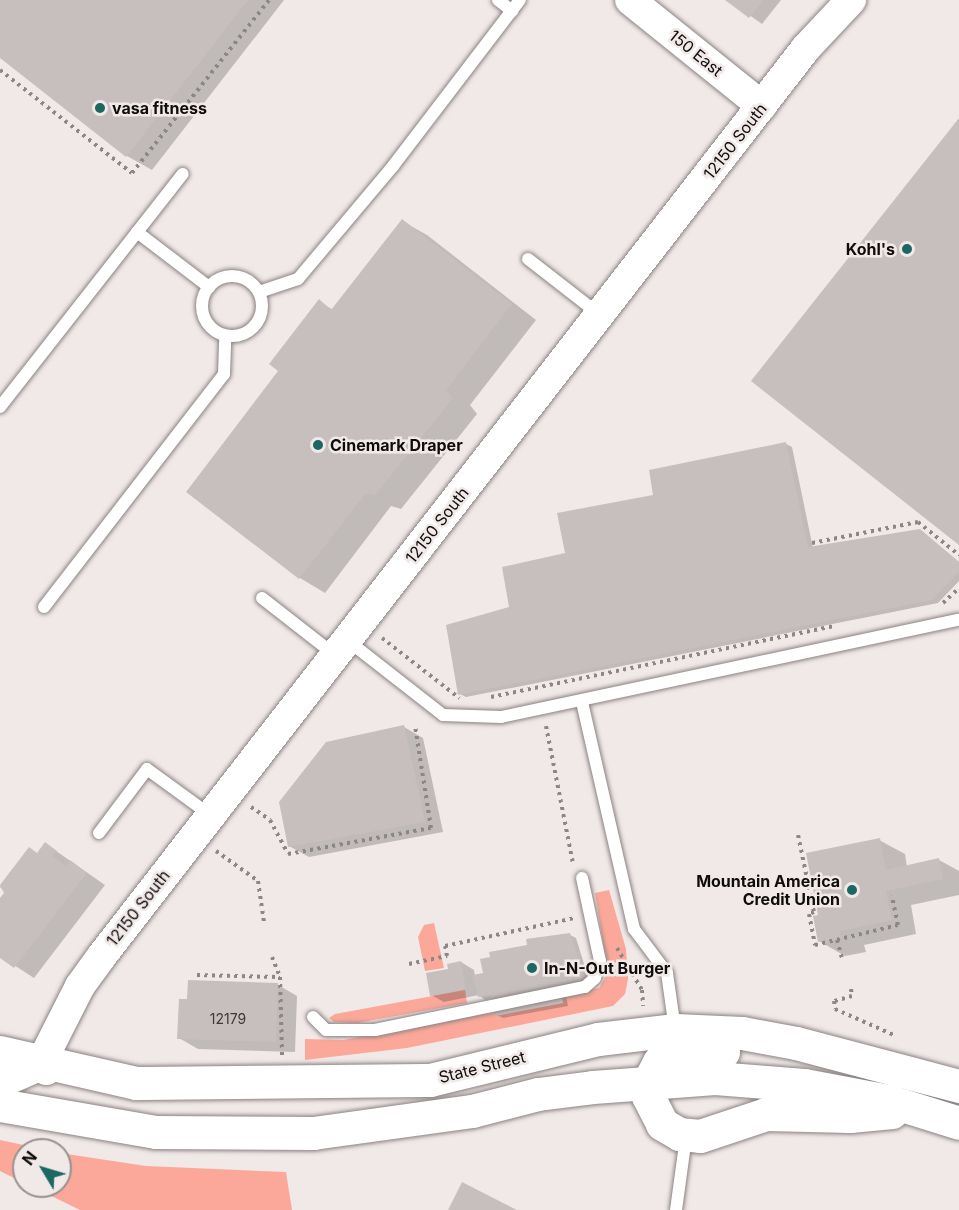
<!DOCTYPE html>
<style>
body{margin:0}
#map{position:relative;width:959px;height:1210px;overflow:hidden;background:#f1e9e8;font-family:Inter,sans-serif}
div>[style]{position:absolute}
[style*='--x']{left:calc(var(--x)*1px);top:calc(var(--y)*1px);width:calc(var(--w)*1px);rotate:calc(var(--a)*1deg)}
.green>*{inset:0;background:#fba89a}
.shadow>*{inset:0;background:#0003}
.building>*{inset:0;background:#c7bfbe}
.path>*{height:4px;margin-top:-2px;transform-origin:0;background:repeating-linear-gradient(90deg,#8c8685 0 3px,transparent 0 7.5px)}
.roads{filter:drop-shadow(0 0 2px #8a8381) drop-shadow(0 0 2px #8a8381)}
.service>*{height:12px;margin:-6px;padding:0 6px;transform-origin:6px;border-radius:6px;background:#fff}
.service>.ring{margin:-6px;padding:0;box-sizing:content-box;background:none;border:12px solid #fff;border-radius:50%}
.tertiary>*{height:30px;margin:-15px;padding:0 15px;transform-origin:15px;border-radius:15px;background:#fff}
.secondary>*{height:33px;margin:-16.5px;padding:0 16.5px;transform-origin:16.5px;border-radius:16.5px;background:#fff}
.dots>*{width:16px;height:16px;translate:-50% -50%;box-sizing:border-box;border:3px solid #f1e9e8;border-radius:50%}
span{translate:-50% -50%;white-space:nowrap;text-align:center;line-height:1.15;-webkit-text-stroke:5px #f1e9e8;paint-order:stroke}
.number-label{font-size:14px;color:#3d3938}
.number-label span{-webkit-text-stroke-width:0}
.street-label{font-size:16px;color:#0f0c0c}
.poi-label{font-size:16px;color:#0f0c0c;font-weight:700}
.left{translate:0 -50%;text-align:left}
.right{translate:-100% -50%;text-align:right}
.north{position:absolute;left:12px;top:1138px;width:60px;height:60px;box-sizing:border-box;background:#f1e9e8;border:2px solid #979190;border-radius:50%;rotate:308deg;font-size:16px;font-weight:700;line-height:24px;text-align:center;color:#0f0c0c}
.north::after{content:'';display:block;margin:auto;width:21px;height:27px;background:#1a6764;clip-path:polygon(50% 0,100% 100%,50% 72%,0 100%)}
</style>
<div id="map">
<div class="green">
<i style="clip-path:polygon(609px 890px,626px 949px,628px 979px,625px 994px,613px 1006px,407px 1048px,305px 1060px,305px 1039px,344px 1040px,599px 988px,608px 973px,595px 893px)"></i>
<i style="clip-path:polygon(434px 923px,444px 968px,425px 971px,418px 937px,424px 925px)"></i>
<i style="clip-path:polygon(465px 990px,467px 1003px,357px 1023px,334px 1022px,329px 1018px,335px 1014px)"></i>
<i style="clip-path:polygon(0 1140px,47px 1150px,24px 1150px,24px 1183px,0 1171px)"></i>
<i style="clip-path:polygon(60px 1153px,146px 1166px,286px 1172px,292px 1210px,80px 1210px,31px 1186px,60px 1186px)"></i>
</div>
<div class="shadow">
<i style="clip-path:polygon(0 0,284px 0,152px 170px,127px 156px,0 56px)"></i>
<i style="clip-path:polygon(728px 0,781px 0,762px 24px)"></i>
<i style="clip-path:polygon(402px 221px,427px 235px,536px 320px,470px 405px,477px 414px,401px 509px,391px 506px,325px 593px,300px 578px,188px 492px,281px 371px,319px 301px,333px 310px)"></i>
<i style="clip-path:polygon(786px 444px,792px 447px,813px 548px,920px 530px,959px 562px,959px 581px,938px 603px,466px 697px,460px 694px,511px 608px,567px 554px,654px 496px)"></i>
<i style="clip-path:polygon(404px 727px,423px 738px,443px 832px,309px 857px,289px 846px)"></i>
<i style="clip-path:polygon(879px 840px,905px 854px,907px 867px,939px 860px,959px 871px,959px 895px,911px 905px,916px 934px,864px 945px,866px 952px,845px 956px,819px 941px,820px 916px)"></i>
<i style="clip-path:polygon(46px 844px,105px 885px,34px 978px,0 956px,0 900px,6px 893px,0 887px,29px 849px,38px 854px)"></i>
<i style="clip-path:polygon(570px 935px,576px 938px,589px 980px,565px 988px,568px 1006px,503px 1018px,497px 1015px,494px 998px,485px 1000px,479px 995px,444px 1002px,431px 995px,461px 962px,474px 970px,475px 976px,485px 974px)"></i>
<i style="clip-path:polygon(278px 985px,297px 996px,295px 1052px,198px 1049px,179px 1038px)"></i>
</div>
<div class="building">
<i style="clip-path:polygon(0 0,248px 0,126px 157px,0 58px)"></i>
<i style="clip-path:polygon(725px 0,763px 0,749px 18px)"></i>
<i style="clip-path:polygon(959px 118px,959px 545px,751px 381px)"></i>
<i style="clip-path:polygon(402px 219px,512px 304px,446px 390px,453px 398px,375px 495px,366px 493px,299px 579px,186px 492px,278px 371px,269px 364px,319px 299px,331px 310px)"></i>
<i style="clip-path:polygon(786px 442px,808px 547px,920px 529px,959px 562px,959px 572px,932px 600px,458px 695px,446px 625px,509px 607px,502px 567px,565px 553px,557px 513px,653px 495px,649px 470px)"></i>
<i style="clip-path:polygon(404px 725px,425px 822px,288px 847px,279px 802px,326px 742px)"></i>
<i style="clip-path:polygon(880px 838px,886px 870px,939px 858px,943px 879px,886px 891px,892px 920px,840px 931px,841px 938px,818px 942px,813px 916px,818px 915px,806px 853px)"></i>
<i style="clip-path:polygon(45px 842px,57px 851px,52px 856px,66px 866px,70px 860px,87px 873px,14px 968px,0 958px,0 898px,4px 893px,0 885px,29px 847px,37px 853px)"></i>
<i style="clip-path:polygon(570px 933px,584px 976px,581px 981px,560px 986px,563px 1003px,495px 1016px,491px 995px,478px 997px,473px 975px,483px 973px,480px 959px,490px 957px,489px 952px,527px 945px,526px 939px)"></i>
<i style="clip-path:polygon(461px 961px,466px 989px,430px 996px,426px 973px,448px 969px,447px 964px)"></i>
<i style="clip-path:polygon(188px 980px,278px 983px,276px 1042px,177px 1039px,179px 999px,187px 999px)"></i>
<i style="clip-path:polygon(462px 1182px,517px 1210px,448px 1210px)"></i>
</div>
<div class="path">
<i style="--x:0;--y:70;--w:167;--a:38"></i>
<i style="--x:132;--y:173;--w:221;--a:-51.6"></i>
<i style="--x:812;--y:543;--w:108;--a:-11.2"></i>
<i style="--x:918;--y:522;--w:53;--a:38.8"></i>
<i style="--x:943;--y:603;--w:22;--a:-43"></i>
<i style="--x:382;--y:638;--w:98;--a:37.9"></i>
<i style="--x:491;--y:697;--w:349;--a:-11.7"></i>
<i style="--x:546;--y:726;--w:140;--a:78.9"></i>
<i style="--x:251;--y:807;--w:23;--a:34"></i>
<i style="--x:270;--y:820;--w:38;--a:62"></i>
<i style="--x:288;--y:854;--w:145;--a:-10.3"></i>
<i style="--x:431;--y:828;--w:103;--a:-98.9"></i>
<i style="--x:798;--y:835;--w:79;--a:78.3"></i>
<i style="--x:814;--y:912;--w:5;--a:158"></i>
<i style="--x:809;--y:914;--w:32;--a:79"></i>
<i style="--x:815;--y:945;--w:85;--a:-13.5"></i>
<i style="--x:898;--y:925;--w:30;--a:-102"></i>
<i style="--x:216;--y:851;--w:52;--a:35.5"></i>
<i style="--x:258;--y:881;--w:41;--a:81.7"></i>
<i style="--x:837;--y:940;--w:20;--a:75"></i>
<i style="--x:617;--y:948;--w:49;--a:59.2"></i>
<i style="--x:642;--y:990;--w:16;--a:86"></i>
<i style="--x:272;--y:957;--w:22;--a:68"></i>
<i style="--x:409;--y:964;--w:39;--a:-12"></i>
<i style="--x:447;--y:956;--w:10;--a:-101"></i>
<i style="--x:445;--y:946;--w:132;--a:-12.2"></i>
<i style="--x:197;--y:975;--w:83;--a:1.4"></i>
<i style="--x:280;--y:977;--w:78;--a:88.5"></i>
<i style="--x:851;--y:989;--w:7;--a:82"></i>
<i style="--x:852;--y:996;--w:19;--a:164"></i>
<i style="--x:834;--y:1001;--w:8;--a:83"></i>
<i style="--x:835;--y:1009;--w:64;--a:23.8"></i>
</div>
<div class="roads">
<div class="service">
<i style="--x:498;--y:0;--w:18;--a:38"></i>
<i style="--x:137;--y:232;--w:91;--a:37.4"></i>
<i style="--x:528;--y:259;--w:91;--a:37.9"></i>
<i class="ring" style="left:202px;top:276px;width:48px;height:48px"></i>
<i style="--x:259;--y:292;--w:41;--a:-18.4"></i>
<i style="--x:298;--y:279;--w:148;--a:-49.9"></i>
<i style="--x:393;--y:166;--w:209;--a:-52.6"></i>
<i style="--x:0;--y:407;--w:296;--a:-51.9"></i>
<i style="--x:262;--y:598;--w:93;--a:38"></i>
<i style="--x:44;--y:607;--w:294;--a:-52.3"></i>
<i style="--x:224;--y:374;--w:38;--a:-88"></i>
<i style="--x:347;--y:640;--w:122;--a:38"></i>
<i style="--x:443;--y:715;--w:58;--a:2"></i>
<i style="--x:501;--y:717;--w:468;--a:-12"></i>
<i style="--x:582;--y:702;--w:233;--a:77.1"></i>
<i style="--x:634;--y:929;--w:55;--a:53.1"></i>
<i style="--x:667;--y:973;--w:57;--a:81.9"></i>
<i style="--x:99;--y:833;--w:80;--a:-53.1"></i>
<i style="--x:147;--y:769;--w:78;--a:36.1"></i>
<i style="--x:313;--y:1017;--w:18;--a:45"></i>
<i style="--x:326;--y:1030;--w:49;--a:0"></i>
<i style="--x:375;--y:1030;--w:214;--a:-11.6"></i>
<i style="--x:585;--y:987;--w:13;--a:-42"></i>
<i style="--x:595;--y:978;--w:18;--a:-74"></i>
<i style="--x:600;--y:961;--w:85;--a:-102.2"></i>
<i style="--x:676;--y:1210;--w:74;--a:-82.2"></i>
</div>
<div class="tertiary">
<i style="--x:630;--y:0;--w:169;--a:38.8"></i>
<i style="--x:41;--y:1063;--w:86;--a:-63.1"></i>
<i style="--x:80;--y:986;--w:36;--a:-54"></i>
<i style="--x:101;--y:957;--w:1150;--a:-52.2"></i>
<i style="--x:806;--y:48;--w:66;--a:-46.8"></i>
</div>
<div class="secondary">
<i style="--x:0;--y:1052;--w:139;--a:12.8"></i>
<i style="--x:136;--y:1083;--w:294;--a:-0.6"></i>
<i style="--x:430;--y:1080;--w:173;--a:-13.7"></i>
<i style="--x:598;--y:1039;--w:78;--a:-6.7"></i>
<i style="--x:675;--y:1030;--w:67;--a:2.6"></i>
<i style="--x:742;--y:1033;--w:55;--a:10.5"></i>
<i style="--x:796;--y:1043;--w:169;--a:14.8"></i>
<i style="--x:723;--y:1052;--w:47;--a:177.6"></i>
<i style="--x:676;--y:1054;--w:19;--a:155"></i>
<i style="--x:659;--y:1062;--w:21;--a:118"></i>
<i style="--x:649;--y:1081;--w:15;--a:94"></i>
<i style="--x:648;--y:1096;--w:31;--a:63"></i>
<i style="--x:662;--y:1124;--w:20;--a:30"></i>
<i style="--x:679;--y:1134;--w:21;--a:5"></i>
<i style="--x:700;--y:1136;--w:70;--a:-18.4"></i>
<i style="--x:766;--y:1114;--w:84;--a:1.4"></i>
<i style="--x:850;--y:1116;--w:42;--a:-5.4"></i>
<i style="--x:0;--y:1081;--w:45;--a:-23.7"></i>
<i style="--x:41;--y:1063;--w:7;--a:45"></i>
<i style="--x:0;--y:1105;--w:158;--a:9.8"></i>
<i style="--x:156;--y:1132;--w:157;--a:0.4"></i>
<i style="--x:313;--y:1133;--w:161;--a:-7.9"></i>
<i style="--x:472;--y:1111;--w:68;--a:-14.4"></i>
<i style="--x:538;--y:1094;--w:55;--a:-7.3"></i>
<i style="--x:593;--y:1087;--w:122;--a:-4.2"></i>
<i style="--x:715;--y:1078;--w:89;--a:4.5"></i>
<i style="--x:804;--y:1085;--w:86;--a:10.7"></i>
<i style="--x:889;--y:1101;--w:73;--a:17.4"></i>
</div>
</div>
<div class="dots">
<i style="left:100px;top:108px;background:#1a6764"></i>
<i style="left:907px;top:249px;background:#1a6764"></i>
<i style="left:318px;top:445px;background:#1a6764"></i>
<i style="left:852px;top:890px;background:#1a6764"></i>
<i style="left:532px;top:968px;background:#1a6764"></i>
</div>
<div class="number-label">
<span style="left:228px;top:1019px">12179</span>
</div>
<div class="street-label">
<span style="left:696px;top:53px;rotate:39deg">150 East</span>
<span style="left:735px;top:141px;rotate:-52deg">12150 South</span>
<span style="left:437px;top:525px;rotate:-52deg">12150 South</span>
<span style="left:138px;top:908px;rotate:-52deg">12150 South</span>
<span style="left:482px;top:1067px;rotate:-14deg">State Street</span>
</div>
<div class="poi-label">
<span class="left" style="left:112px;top:108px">vasa fitness</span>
<span class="right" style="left:895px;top:249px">Kohl's</span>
<span class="left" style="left:330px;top:445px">Cinemark Draper</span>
<span class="right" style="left:840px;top:890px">Mountain America<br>Credit Union</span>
<span class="left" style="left:544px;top:968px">In-N-Out Burger</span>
</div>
<div class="north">N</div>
</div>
